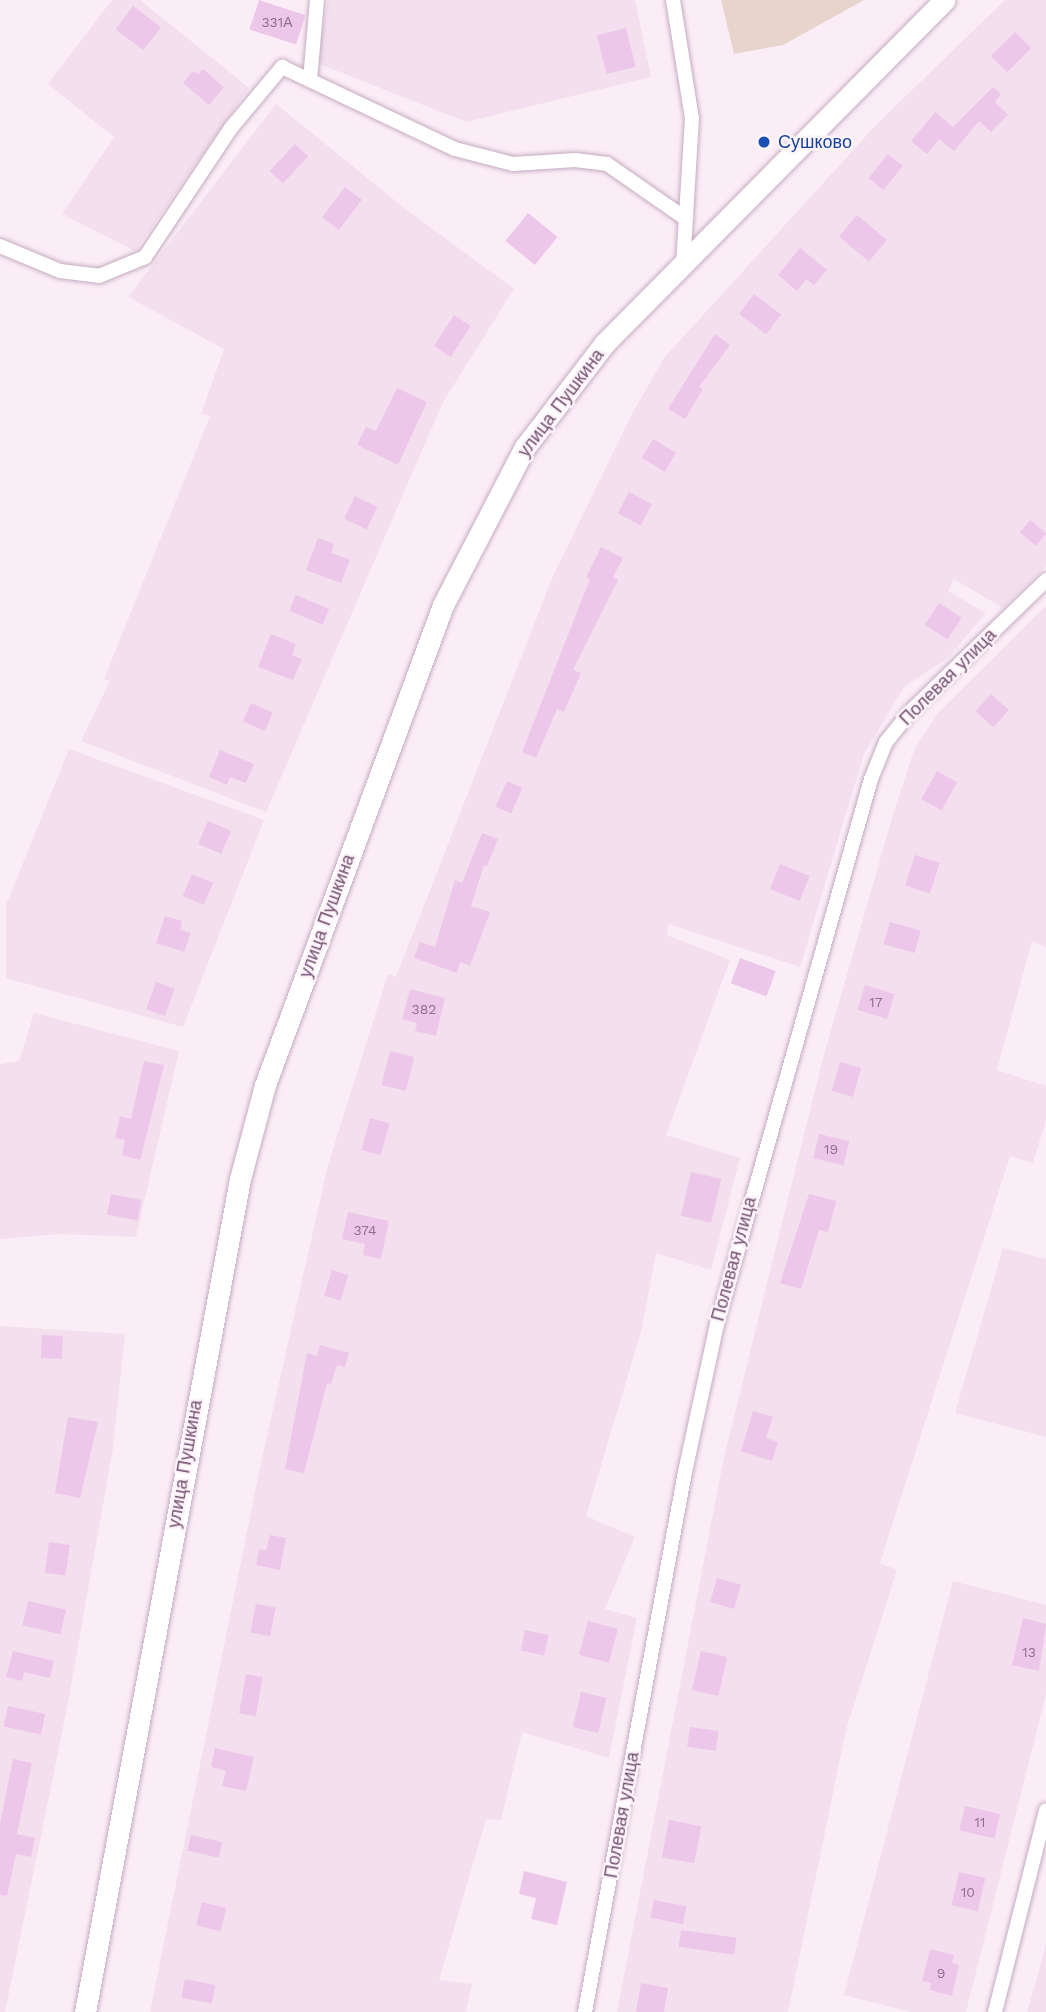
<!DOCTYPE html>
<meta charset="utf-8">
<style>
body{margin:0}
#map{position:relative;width:1046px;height:2012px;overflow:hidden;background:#fbedf6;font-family:"Work Sans",sans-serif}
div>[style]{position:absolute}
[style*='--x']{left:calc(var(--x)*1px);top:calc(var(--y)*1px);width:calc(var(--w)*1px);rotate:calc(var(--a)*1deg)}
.residential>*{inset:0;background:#f3dfee}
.green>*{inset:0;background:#e7d4cc}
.building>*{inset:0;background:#edc7e9;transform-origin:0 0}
.roads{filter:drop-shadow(0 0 2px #c5abc1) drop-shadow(0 0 2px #c5abc1)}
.minor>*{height:14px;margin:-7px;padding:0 7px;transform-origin:7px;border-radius:7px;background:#fff}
.secondary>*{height:21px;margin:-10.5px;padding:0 10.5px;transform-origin:10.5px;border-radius:10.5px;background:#fff}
.dots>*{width:19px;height:19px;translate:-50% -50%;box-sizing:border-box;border:4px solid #fdf3fa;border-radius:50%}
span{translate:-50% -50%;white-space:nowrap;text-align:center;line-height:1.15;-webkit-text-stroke:5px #fdf3fa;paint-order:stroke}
.number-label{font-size:14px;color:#926f8f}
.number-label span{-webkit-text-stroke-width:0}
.transit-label{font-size:18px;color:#164399}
.left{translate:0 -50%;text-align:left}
.street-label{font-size:18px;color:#745271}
</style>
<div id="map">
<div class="residential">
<i style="clip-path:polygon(112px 0,140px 0,249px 88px,135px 251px,62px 214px,114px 137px,48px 84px)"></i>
<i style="clip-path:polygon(328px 0,635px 0,651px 77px,466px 122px,317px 63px)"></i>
<i style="clip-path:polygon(1005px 0,1046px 0,1046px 566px,1003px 608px,954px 579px,948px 591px,986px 613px,948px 658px,904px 687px,864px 754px,800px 967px,669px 924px,667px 935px,730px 960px,666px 1135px,740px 1158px,711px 1270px,656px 1253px,642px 1328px,586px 1516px,635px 1537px,605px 1609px,637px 1618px,609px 1758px,522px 1732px,501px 1820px,486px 1819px,439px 1980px,472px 1984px,466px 2012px,150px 2012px,261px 1463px,328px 1165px,388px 974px,396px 977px,553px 576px,633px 412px,664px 358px,877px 124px)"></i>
<i style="clip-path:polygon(276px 104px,403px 207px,514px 289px,443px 402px,266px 812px,81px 741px,110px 681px,104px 679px,210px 416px,201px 414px,224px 349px,128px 297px)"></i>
<i style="clip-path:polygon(1046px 606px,1046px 948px,1032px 941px,997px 1070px,1046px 1086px,1046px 1120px,1033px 1163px,1010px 1156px,880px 1563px,897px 1570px,846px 1730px,788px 2012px,617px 2012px,724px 1457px,823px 1058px,892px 818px,914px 750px,937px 714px)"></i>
<i style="clip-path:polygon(69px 749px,264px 820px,183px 1027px,6px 978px,6px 905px)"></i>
<i style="clip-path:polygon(34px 1013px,179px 1051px,136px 1237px,60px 1234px,0 1239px,0 1064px,19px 1061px)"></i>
<i style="clip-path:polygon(1003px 1248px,1046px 1259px,1046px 1437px,955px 1413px)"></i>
<i style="clip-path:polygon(0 1326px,125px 1334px,113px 1448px,68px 1703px,5px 2012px,0 2012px)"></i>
<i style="clip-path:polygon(953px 1581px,1046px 1605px,1046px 1694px,966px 2012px,911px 2012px,844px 1995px)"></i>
<i style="clip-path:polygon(1046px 1944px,1046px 2012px,1027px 2012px,1037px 1978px)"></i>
</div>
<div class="green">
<i style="clip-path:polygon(721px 0,864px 0,783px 45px,734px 54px)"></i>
</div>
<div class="building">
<i style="left:259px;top:0;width:49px;height:31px;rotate:18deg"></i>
<i style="left:133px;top:6px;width:35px;height:29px;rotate:37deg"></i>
<i style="left:626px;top:28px;width:40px;height:30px;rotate:76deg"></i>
<i style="left:1015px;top:32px;width:23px;height:34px;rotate:45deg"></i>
<i style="clip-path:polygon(203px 69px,224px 87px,209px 105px,183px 83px,193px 71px,198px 74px)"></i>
<i style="clip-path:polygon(993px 87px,1001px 94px,995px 102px,1008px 115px,991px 132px,979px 121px,954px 151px,939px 139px,927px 154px,911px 141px,935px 112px,953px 127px)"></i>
<i style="left:295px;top:144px;width:18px;height:37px;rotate:43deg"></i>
<i style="left:888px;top:154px;width:19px;height:31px;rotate:39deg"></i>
<i style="left:345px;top:187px;width:21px;height:38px;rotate:37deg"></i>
<i style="left:528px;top:213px;width:38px;height:36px;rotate:39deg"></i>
<i style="left:857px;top:215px;width:39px;height:28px;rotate:40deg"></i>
<i style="clip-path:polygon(800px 248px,827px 270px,814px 285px,806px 279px,797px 291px,778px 275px)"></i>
<i style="left:754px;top:294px;width:34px;height:25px;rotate:37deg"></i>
<i style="left:454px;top:315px;width:20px;height:37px;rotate:33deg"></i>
<i style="clip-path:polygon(715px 334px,730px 345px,699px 387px,703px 389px,685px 419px,668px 409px)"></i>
<i style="clip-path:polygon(397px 388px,427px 402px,398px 465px,357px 445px,366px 427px,376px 431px)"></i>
<i style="left:653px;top:439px;width:27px;height:22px;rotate:31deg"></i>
<i style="left:629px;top:492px;width:26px;height:24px;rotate:28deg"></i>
<i style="left:355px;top:496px;width:25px;height:25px;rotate:26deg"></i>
<i style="left:1030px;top:520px;width:21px;height:16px;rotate:39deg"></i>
<i style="clip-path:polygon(318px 538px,334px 544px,331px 553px,350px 560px,341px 583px,306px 570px)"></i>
<i style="clip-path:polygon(601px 547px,623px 558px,613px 577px,618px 580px,573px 670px,581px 673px,564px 712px,557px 709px,536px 758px,522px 752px,590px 579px,586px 577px)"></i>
<i style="left:296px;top:595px;width:36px;height:17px;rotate:23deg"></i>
<i style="left:939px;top:603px;width:27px;height:26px;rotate:33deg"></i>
<i style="clip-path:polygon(271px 634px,296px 644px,292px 655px,302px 659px,293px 680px,258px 667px)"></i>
<i style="left:991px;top:694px;width:24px;height:23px;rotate:42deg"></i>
<i style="left:251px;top:703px;width:24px;height:20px;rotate:24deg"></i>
<i style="clip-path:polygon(220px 750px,254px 764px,246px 783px,230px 777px,227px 785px,209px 777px)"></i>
<i style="left:937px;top:771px;width:23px;height:32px;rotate:29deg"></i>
<i style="left:507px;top:781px;width:17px;height:28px;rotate:24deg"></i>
<i style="left:208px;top:821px;width:25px;height:25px;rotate:23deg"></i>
<i style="clip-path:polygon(482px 833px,498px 839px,487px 866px,484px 865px,471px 906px,490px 912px,470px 966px,460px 962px,457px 973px,414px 958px,420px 942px,435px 947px,455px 880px,462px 883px)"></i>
<i style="left:915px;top:855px;width:26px;height:32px;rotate:18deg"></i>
<i style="left:780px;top:864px;width:32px;height:27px;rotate:22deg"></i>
<i style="left:192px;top:874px;width:23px;height:24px;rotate:23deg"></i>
<i style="clip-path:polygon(165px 916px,182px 921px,180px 930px,191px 933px,184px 952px,156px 943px)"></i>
<i style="left:890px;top:922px;width:32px;height:23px;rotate:16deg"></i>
<i style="left:740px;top:958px;width:38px;height:27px;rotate:20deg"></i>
<i style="left:156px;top:982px;width:20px;height:29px;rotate:20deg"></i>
<i style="left:865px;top:985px;width:31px;height:26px;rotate:17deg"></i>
<i style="clip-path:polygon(410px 989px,445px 998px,436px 1036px,415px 1031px,417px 1023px,402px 1019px)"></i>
<i style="left:390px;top:1051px;width:25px;height:35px;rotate:14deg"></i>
<i style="clip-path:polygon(144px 1061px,164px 1065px,140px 1160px,122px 1155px,125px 1140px,115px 1138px,120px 1116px,131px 1119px)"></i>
<i style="left:840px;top:1062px;width:22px;height:30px;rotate:16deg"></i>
<i style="left:370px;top:1118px;width:20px;height:33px;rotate:15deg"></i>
<i style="left:819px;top:1134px;width:31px;height:25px;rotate:13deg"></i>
<i style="left:691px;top:1172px;width:31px;height:45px;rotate:13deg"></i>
<i style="left:111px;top:1194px;width:31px;height:21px;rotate:11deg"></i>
<i style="clip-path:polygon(809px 1194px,836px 1201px,828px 1232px,819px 1230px,801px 1289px,780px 1283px)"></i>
<i style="clip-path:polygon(348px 1212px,389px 1221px,381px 1259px,363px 1255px,365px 1244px,342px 1239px)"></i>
<i style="left:332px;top:1270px;width:17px;height:27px;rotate:17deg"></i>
<i style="left:42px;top:1335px;width:21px;height:23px;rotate:3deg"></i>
<i style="clip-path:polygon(320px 1345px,349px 1353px,345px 1367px,337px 1365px,331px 1384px,327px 1383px,304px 1473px,285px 1469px,307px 1353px,317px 1356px)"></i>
<i style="clip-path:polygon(753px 1411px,773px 1417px,766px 1438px,778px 1442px,772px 1461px,741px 1451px)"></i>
<i style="clip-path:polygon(68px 1417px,98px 1422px,80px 1498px,55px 1493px)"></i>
<i style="clip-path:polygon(270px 1535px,286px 1538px,280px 1570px,256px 1565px,259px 1549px,266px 1551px)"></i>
<i style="left:49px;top:1542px;width:21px;height:31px;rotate:8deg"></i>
<i style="left:717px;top:1578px;width:25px;height:25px;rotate:16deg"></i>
<i style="left:28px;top:1601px;width:39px;height:25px;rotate:13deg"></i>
<i style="left:256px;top:1604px;width:20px;height:29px;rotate:11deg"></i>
<i style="clip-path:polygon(1023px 1618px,1046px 1624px,1039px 1671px,1012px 1665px)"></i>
<i style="left:588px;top:1621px;width:31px;height:35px;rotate:15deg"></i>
<i style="left:525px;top:1630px;width:24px;height:21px;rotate:12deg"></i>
<i style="clip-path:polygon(13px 1651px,54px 1661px,50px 1678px,24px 1672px,22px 1681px,6px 1677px)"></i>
<i style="left:701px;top:1651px;width:27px;height:40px;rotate:13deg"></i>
<i style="left:246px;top:1674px;width:17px;height:40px;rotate:10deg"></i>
<i style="left:581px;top:1692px;width:26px;height:36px;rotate:13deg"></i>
<i style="left:8px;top:1706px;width:38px;height:21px;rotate:12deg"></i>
<i style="left:690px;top:1727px;width:29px;height:20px;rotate:8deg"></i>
<i style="clip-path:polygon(215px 1748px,254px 1757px,246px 1791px,222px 1786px,226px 1771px,211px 1767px)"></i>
<i style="clip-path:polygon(13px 1759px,32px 1763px,17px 1834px,35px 1838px,31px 1857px,16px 1854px,7px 1896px,0 1895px,0 1824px)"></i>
<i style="left:965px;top:1806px;width:36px;height:25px;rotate:13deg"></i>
<i style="left:669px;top:1820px;width:33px;height:38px;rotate:11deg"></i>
<i style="left:191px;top:1835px;width:32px;height:16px;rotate:13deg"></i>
<i style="clip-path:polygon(524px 1871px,567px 1882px,557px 1925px,531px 1919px,536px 1898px,519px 1894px)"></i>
<i style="left:959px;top:1872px;width:27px;height:34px;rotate:13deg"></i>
<i style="left:654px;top:1900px;width:33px;height:18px;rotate:11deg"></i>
<i style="left:202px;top:1902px;width:25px;height:24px;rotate:14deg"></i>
<i style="left:681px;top:1930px;width:56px;height:17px;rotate:8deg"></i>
<i style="clip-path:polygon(930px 1949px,954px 1955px,952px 1963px,959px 1965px,952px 1996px,930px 1990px,931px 1983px,922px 1981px)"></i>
<i style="left:185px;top:1979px;width:31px;height:19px;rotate:11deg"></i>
<i style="clip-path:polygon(641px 1983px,668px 1988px,664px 2012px,636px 2012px)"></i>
</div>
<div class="roads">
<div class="minor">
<i style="--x:673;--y:0;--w:120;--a:80.9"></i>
<i style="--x:692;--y:118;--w:148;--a:93.5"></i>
<i style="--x:310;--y:80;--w:80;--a:-85"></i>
<i style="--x:0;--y:246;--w:65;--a:22.6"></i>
<i style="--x:60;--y:271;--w:39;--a:7"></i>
<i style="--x:99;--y:276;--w:50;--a:-22.4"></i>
<i style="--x:145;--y:257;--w:155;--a:-56.3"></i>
<i style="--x:231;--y:128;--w:80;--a:-50.1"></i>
<i style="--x:282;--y:67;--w:191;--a:25.4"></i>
<i style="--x:455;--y:149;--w:60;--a:14.5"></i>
<i style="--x:513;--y:164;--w:62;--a:-3.7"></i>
<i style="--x:575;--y:160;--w:32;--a:7"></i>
<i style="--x:607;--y:164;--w:96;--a:34.8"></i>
<i style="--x:585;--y:2012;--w:549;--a:-79.51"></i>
<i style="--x:685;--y:1472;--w:151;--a:-77.8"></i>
<i style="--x:717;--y:1324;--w:566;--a:-74.22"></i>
<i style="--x:871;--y:779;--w:40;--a:-68"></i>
<i style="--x:886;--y:742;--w:38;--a:-51"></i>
<i style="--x:910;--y:712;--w:190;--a:-44.1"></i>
<i style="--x:995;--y:2012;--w:208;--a:-75.8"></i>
</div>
<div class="secondary">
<i style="--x:85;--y:2012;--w:847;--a:-79.46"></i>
<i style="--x:240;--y:1179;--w:97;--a:-75.1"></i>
<i style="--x:265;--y:1085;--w:512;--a:-69.65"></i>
<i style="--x:443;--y:605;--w:178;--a:-62.6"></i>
<i style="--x:525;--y:447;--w:130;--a:-52.5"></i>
<i style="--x:604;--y:344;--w:484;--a:-45.3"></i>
</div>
</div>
<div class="dots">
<i style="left:764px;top:142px;background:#1a4fb4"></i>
</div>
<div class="number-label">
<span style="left:277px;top:22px">331А</span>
<span style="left:876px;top:1002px">17</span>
<span style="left:424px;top:1009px">382</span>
<span style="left:831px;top:1149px">19</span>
<span style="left:365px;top:1230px">374</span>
<span style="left:1029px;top:1652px">13</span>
<span style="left:980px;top:1822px">11</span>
<span style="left:968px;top:1892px">10</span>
<span style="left:941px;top:1973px">9</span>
</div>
<div class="transit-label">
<span class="left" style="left:778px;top:142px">Сушково</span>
</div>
<div class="street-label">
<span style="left:561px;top:403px;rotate:-53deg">улица Пушкина</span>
<span style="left:948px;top:677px;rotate:-45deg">Полевая улица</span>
<span style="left:327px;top:916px;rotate:-70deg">улица Пушкина</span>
<span style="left:734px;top:1259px;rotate:-75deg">Полевая улица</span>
<span style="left:185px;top:1464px;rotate:-80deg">улица Пушкина</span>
<span style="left:622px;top:1815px;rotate:-80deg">Полевая улица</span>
</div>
</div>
